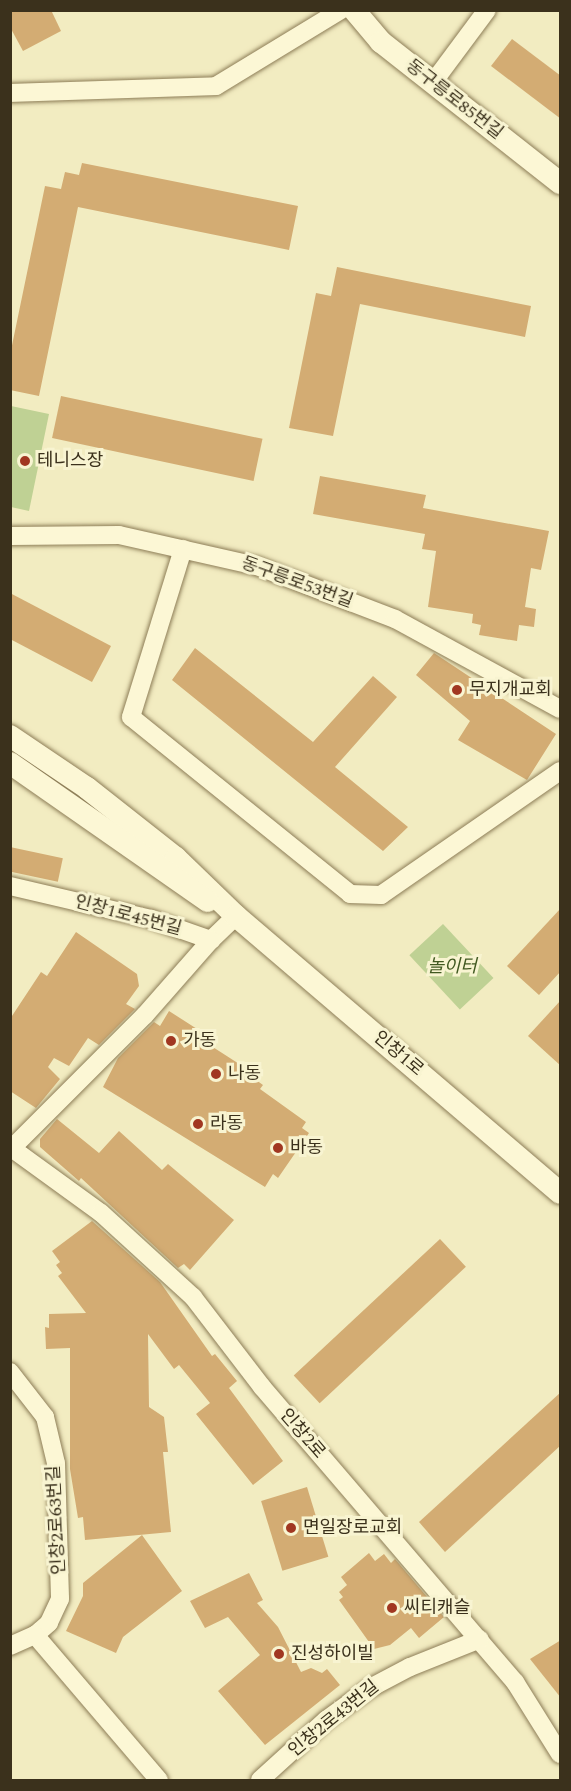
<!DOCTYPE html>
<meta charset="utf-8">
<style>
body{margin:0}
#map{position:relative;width:571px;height:1791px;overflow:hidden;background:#f2ecc1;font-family:Spectral,"Noto Sans KR",serif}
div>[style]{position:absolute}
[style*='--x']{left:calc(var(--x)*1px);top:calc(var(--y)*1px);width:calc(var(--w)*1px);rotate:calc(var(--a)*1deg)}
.green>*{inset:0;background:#bfd194;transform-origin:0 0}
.building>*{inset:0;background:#d3ac73;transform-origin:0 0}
.roads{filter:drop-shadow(0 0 2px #8d7d57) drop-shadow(0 0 2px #8d7d57)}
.minor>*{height:18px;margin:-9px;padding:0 9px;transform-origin:9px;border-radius:9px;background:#fcf7d5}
.tertiary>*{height:22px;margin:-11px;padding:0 11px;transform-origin:11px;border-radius:11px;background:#fcf7d5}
.dots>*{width:16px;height:16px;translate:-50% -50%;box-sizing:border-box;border:3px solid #f8f4d1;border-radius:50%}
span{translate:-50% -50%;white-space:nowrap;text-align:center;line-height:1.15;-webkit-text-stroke:6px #f8f4d1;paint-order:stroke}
.street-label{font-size:18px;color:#3b311c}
.poi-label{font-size:18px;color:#3b311c}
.left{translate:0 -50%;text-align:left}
.park-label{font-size:18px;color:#415921;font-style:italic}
.frame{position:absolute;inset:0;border:12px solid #3b311c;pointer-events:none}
</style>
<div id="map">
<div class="green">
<i style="clip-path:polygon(11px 406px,49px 414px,29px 511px,11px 507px)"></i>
<i style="left:443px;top:924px;width:74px;height:46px;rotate:47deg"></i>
</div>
<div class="building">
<i style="clip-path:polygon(10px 10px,51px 10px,61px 31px,23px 51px,10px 27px)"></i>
<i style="clip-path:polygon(512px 39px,561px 76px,561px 119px,491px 66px)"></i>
<i style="clip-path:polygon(82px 163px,298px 206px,289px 250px,78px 207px,39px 396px,10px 390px,10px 355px,45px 186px,61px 189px,65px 172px,79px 175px)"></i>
<i style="clip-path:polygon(337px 267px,531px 306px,525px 337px,360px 304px,333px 436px,289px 428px,316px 293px,331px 296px)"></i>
<i style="left:61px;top:396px;width:206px;height:43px;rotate:12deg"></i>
<i style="clip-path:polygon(320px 476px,426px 495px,423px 508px,549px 531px,541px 570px,531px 568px,525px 607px,536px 609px,534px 627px,519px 625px,517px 641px,479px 635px,481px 625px,472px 623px,473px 614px,428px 607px,436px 551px,422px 549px,425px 534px,313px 514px)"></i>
<i style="clip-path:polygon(10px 593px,111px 646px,92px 682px,10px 639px)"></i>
<i style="clip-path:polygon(195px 648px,313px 742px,373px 676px,397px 697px,335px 767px,408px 827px,383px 851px,172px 680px)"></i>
<i style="clip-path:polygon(434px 653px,556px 734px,527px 780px,458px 740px,470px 721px,416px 675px)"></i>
<i style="left:10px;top:847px;width:54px;height:24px;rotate:12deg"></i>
<i style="clip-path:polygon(561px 908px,561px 971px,539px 995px,507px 966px)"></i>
<i style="clip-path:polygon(76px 932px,137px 974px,139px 986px,126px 1004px,135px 1009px,99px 1045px,88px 1038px,69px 1066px,54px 1058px,48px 1067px,60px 1079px,36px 1108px,10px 1091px,10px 1019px,41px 972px,47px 976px)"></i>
<i style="clip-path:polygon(561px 1000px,561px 1066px,528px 1036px)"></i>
<i style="clip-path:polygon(169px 1011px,208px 1036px,205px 1042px,247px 1069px,245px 1072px,263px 1085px,260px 1089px,306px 1122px,302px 1128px,309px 1133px,278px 1178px,273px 1174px,265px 1187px,103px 1087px,118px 1058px,154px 1022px,160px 1026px)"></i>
<i style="clip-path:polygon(57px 1119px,99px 1153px,119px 1131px,162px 1170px,168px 1164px,234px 1220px,190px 1270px,184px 1264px,178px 1268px,81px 1178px,79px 1181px,40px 1147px,40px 1139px)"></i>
<i style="clip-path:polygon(92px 1221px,160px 1282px,212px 1356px,215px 1354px,237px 1381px,229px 1388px,283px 1461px,253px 1485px,196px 1414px,210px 1403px,179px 1365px,174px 1369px,148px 1334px,149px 1407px,164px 1417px,168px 1452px,163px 1452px,171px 1532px,85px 1540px,83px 1517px,78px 1518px,70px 1469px,70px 1348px,46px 1349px,45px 1327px,49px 1328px,49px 1314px,86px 1313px,58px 1276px,62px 1273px,56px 1265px,60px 1262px,52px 1251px)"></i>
<i style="left:440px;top:1239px;width:38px;height:200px;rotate:47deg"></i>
<i style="clip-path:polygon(561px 1392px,561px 1445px,445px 1552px,419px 1522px)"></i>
<i style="left:307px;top:1487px;width:73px;height:48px;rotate:73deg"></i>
<i style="clip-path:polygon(142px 1535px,182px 1591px,123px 1637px,116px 1653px,66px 1631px,83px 1596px,83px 1583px)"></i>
<i style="clip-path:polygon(369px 1553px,375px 1561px,384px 1554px,391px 1563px,395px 1559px,444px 1617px,419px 1638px,411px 1628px,390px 1645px,374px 1649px,339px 1600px,343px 1597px,339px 1592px,347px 1585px,341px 1577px)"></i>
<i style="clip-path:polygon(249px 1573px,263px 1600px,257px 1603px,278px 1627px,301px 1672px,311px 1668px,322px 1673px,327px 1669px,340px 1685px,265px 1745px,218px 1691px,260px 1655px,228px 1617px,205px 1628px,190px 1601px)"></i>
<i style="clip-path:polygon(561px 1640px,561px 1698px,530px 1659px)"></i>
</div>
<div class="roads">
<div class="minor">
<i style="--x:432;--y:84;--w:92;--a:-53.4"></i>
<i style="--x:10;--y:93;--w:206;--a:-1.9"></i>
<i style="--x:216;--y:86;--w:146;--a:-31.3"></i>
<i style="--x:10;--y:536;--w:109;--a:-0.5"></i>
<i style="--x:119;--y:535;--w:141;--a:12.7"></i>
<i style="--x:257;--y:566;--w:148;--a:21"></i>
<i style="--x:395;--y:619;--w:188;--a:28.6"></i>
<i style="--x:183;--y:549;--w:176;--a:107.2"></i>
<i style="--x:131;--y:717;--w:282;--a:38.9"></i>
<i style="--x:350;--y:894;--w:31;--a:2"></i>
<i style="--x:381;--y:895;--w:218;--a:-34.7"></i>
<i style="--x:10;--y:886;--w:145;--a:13.2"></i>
<i style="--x:151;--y:919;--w:64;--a:19.3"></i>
<i style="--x:211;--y:940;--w:35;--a:-44"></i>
<i style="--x:10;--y:1147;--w:112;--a:36"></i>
<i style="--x:101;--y:1213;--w:125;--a:42.4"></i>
<i style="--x:193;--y:1297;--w:113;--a:52.5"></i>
<i style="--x:262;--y:1387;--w:389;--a:49.4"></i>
<i style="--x:515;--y:1682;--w:85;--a:58"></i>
<i style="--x:10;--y:1150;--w:191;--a:-45"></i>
<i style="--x:145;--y:1015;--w:100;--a:-48.7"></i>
<i style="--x:10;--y:1372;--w:57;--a:52.1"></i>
<i style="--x:45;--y:1417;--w:47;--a:76.6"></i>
<i style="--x:56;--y:1463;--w:136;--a:88.3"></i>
<i style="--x:60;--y:1599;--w:26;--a:115"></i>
<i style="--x:49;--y:1623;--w:18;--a:139"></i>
<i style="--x:10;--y:1646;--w:27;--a:-24"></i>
<i style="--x:35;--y:1635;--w:191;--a:49.5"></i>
<i style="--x:260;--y:1780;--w:89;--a:-42.3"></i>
<i style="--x:326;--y:1720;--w:54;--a:-36"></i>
<i style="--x:370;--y:1688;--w:45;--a:-27.7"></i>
<i style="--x:410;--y:1667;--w:75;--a:-21.8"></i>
</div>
<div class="tertiary">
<i style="--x:354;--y:10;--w:42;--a:49.8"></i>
<i style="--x:381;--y:42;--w:228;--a:38.2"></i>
<i style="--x:10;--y:736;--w:93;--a:34"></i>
<i style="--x:87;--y:788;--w:113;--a:38.2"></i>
<i style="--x:176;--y:858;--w:83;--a:44"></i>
<i style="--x:236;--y:916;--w:426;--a:40.5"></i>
<i style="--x:10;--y:763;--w:241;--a:34.9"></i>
</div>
</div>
<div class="dots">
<i style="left:25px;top:461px;background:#a13721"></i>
<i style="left:457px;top:690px;background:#a13721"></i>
<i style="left:171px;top:1041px;background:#a13721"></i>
<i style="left:216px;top:1074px;background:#a13721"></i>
<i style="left:198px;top:1124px;background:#a13721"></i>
<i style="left:278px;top:1148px;background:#a13721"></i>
<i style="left:291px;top:1528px;background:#a13721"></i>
<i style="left:392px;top:1608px;background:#a13721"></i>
<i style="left:279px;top:1654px;background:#a13721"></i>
</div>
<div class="street-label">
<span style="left:454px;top:100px;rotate:38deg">동구릉로85번길</span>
<span style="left:297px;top:583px;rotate:20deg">동구릉로53번길</span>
<span style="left:128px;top:916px;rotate:15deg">인창1로45번길</span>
<span style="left:398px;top:1054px;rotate:40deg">인창1로</span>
<span style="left:302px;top:1434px;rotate:49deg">인창2로</span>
<span style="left:57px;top:1520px;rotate:-93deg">인창2로63번길</span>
<span style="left:334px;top:1719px;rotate:-39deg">인창2로43번길</span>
</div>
<div class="poi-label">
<span class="left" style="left:37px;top:461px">테니스장</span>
<span class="left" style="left:469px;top:690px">무지개교회</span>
<span class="left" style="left:183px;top:1041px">가동</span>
<span class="left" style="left:228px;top:1074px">나동</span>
<span class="left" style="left:210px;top:1124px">라동</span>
<span class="left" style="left:290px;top:1148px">바동</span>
<span class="left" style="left:303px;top:1528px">면일장로교회</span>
<span class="left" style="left:404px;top:1608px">씨티캐슬</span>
<span class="left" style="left:291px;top:1654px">진성하이빌</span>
</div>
<div class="park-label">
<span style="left:452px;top:967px">놀이터</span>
</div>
<div class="frame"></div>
</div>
